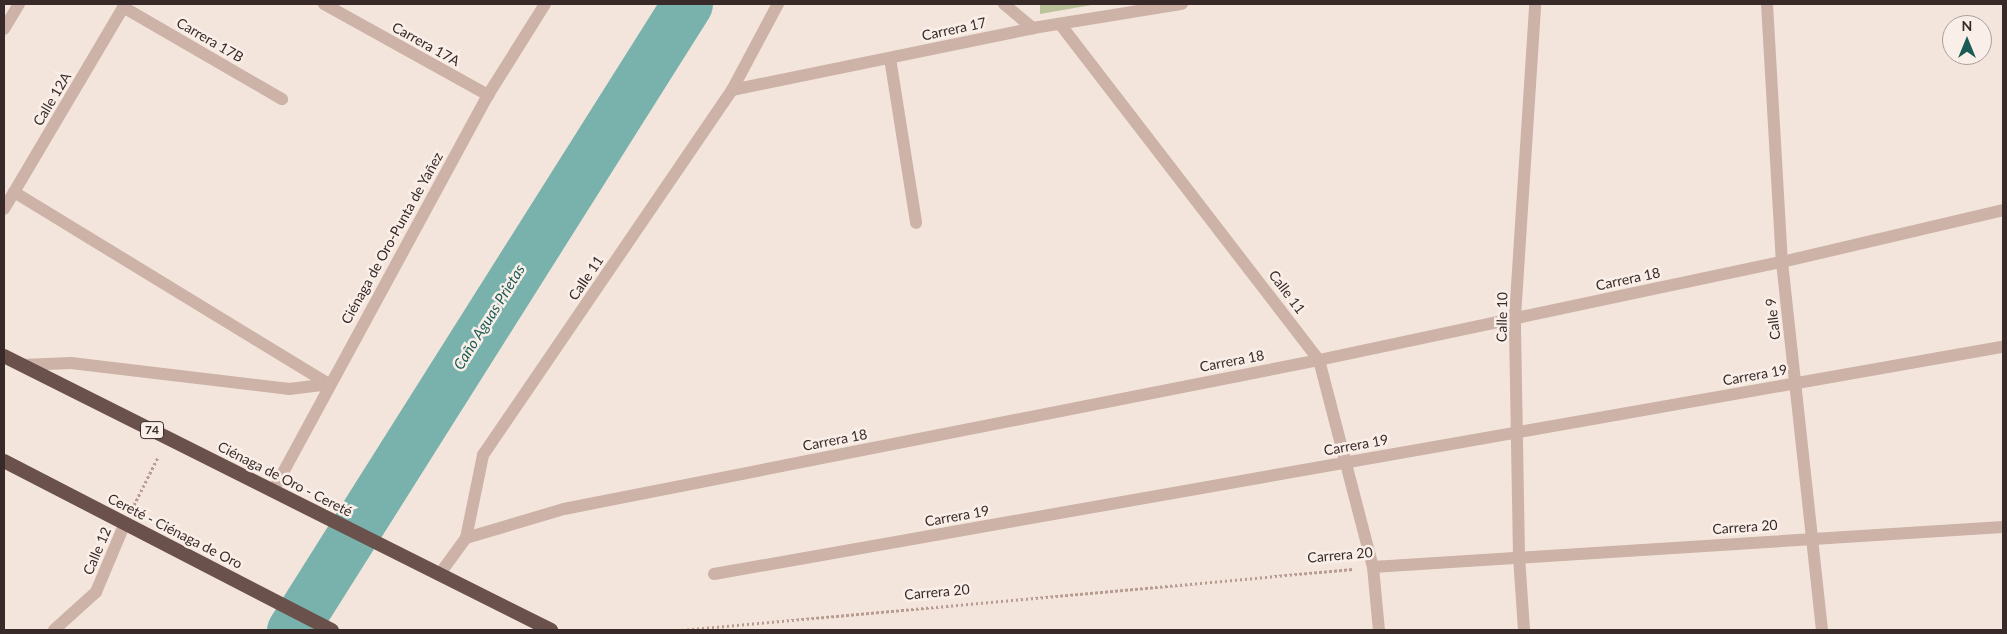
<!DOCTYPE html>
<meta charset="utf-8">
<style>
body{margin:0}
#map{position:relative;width:2007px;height:634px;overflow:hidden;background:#f3e5db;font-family:Lato,sans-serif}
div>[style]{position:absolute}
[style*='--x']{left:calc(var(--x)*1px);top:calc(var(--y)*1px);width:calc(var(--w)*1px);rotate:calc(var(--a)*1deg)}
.green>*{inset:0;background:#bbc39b}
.river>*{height:51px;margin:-25.5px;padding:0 25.5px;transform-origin:25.5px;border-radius:25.5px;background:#79b2ac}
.path>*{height:3px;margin-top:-1.5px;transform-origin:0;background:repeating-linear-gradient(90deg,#b89c91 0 2.5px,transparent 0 5px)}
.pedestrian>*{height:12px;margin:-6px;padding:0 6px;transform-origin:6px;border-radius:6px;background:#ccb2a7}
.minor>*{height:12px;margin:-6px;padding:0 6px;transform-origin:6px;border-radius:6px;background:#ccb2a7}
.tertiary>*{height:12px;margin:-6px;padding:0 6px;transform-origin:6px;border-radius:6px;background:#ccb2a7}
.trunk>*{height:14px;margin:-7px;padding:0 7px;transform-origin:7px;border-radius:7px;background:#6a514b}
span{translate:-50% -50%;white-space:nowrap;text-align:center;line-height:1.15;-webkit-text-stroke:5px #faefe8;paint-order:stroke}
.shield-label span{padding:1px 4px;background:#faefe8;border:1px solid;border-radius:4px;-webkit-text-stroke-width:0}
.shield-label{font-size:12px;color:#382a28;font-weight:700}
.street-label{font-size:14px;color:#382a28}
.water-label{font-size:15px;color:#1b5b56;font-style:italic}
.frame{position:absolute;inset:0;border:5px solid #382a28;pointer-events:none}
.north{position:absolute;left:1942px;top:15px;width:50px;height:50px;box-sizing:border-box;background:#faefe8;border:1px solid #aca09b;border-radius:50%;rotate:0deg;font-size:14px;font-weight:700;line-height:20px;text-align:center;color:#382a28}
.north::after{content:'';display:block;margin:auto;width:18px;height:22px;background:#1b5b56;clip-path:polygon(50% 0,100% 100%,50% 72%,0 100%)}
</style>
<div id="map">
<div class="green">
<i style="clip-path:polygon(1040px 4px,1097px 4px,1040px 14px)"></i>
</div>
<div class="river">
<i style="--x:292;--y:630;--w:740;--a:-57.75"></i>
</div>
<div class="path">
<i style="--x:134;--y:505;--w:54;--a:-63.4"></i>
<i style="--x:682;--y:630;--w:674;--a:-5.19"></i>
</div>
<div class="pedestrian">
<i style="--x:714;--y:574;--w:817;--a:-10"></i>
</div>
<div class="minor">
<i style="--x:324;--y:4;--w:188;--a:29"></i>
<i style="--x:1004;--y:4;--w:38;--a:40"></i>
<i style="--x:1767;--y:4;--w:258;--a:86.7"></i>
<i style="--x:1782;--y:262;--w:370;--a:83.8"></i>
<i style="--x:123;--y:7;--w:184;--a:30.1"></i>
<i style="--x:1060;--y:24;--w:424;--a:52.4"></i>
<i style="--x:1319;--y:360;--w:214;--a:75.4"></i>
<i style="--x:1373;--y:567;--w:63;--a:84.6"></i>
<i style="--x:4;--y:29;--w:29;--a:-59"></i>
<i style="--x:890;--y:58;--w:167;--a:81"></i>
<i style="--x:732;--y:90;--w:307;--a:-11.6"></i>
<i style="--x:1033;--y:28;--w:151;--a:-9.2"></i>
<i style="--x:14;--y:192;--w:368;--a:31.4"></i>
<i style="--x:4;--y:209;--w:238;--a:-59.4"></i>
<i style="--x:22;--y:365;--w:49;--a:-2.3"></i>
<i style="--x:71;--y:363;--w:220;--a:6.8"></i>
<i style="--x:289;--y:389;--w:39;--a:-7"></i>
<i style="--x:1519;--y:432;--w:491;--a:-10"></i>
<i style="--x:466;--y:538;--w:102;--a:-16.5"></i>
<i style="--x:564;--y:509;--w:770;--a:-11.16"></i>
<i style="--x:1319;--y:360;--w:473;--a:-12"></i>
<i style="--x:1782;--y:262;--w:227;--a:-13.2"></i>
<i style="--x:1373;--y:567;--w:631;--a:-3.63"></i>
<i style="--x:439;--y:575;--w:46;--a:-53.9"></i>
<i style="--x:466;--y:538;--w:85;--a:-78.4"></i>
<i style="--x:483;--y:455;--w:442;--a:-55.7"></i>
<i style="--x:732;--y:90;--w:98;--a:-61.9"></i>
<i style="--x:54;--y:630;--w:57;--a:-42.1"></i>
<i style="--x:96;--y:592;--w:75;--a:-67.2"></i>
<i style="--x:1524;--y:630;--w:74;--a:-93.9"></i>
<i style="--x:1519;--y:556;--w:239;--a:-91"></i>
<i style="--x:1515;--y:317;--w:314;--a:-86.3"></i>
</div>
<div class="tertiary">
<i style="--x:273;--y:491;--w:451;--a:-61.5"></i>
<i style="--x:488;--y:95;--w:107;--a:-57.9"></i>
</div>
<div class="trunk">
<i style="--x:4;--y:356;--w:612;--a:26.61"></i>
<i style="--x:4;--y:461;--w:369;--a:27.3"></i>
</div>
<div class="shield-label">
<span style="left:152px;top:430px">74</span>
</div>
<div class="street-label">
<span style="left:954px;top:29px;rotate:-12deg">Carrera 17</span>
<span style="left:210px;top:40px;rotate:30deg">Carrera 17B</span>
<span style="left:426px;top:44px;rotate:29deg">Carrera 17A</span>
<span style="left:52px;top:99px;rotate:-59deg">Calle 12A</span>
<span style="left:392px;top:238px;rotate:-61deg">Ciénaga de Oro-Punta de Yañez</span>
<span style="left:586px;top:278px;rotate:-56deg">Calle 11</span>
<span style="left:1628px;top:279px;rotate:-12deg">Carrera 18</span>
<span style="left:1287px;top:292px;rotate:53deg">Calle 11</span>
<span style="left:1502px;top:317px;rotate:-89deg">Calle 10</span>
<span style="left:1773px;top:319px;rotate:-97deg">Calle 9</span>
<span style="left:1232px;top:361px;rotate:-11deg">Carrera 18</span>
<span style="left:1755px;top:375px;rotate:-10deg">Carrera 19</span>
<span style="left:835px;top:440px;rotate:-11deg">Carrera 18</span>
<span style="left:1356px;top:445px;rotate:-10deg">Carrera 19</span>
<span style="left:285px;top:479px;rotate:27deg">Ciénaga de Oro - Cereté</span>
<span style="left:957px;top:516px;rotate:-10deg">Carrera 19</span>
<span style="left:1745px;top:527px;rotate:-4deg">Carrera 20</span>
<span style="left:175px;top:531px;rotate:27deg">Cereté - Ciénaga de Oro</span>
<span style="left:97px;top:551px;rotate:-67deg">Calle 12</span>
<span style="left:1340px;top:555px;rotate:-5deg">Carrera 20</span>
<span style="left:937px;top:592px;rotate:-5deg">Carrera 20</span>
</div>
<div class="water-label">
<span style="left:489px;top:317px;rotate:-58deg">Caño Aguas Prietas</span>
</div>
<div class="frame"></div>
<div class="north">N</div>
</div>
